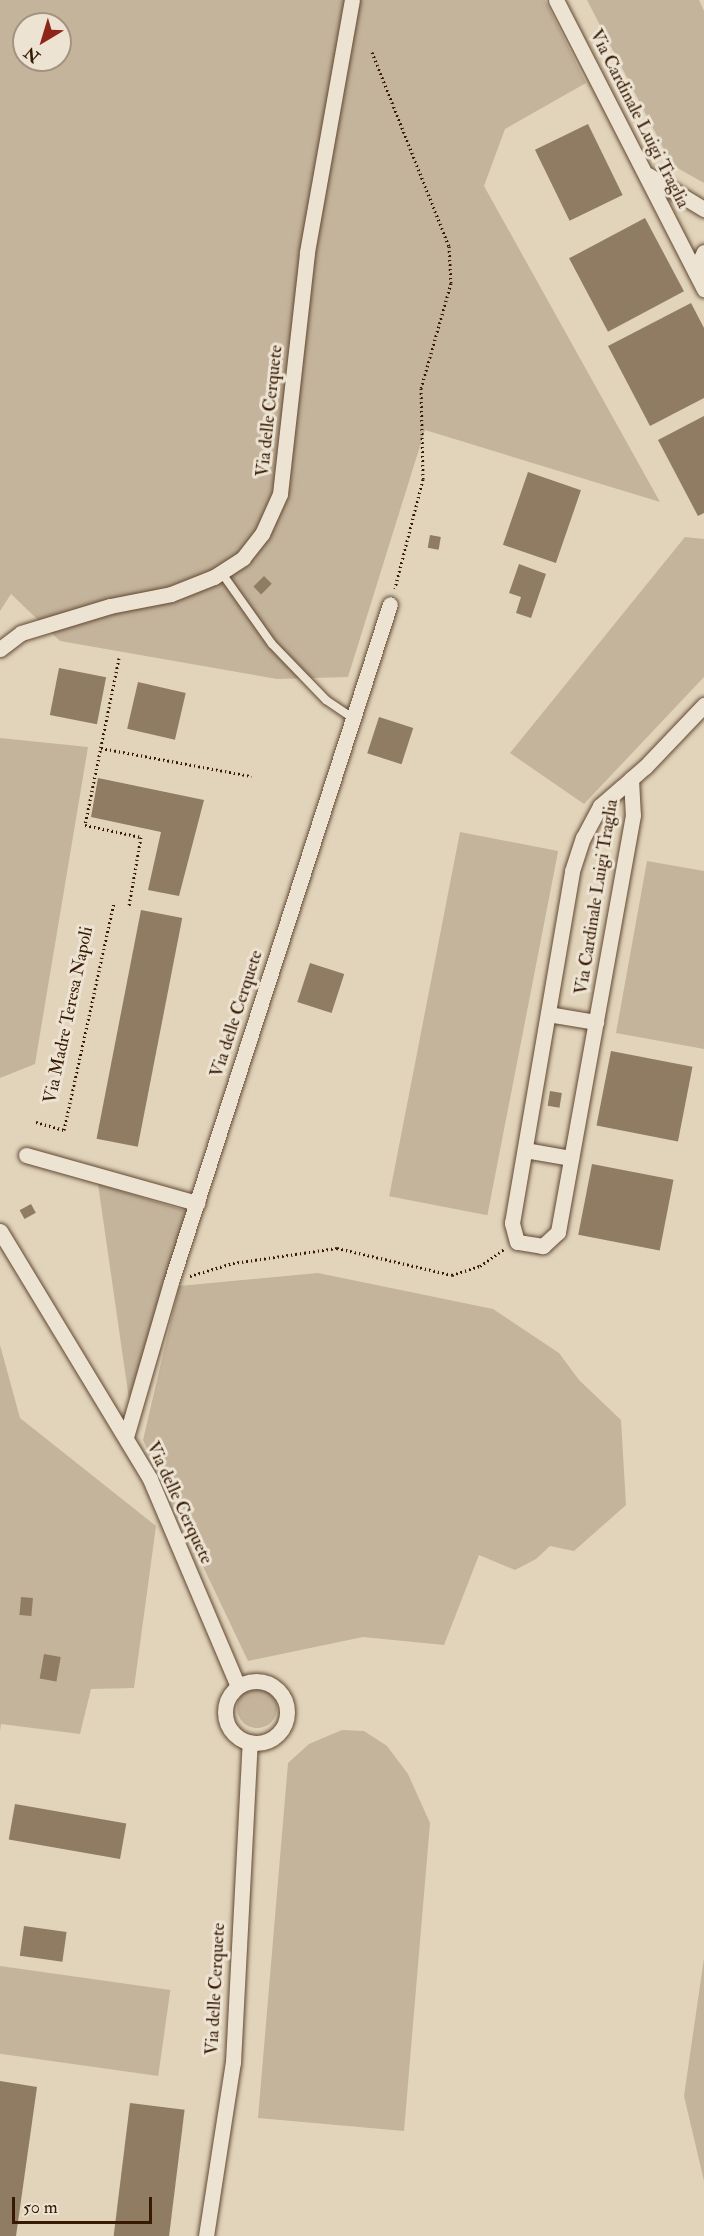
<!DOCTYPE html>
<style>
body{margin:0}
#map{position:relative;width:704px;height:2236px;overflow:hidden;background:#e1d4bb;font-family:"IM FELL Double Pica",serif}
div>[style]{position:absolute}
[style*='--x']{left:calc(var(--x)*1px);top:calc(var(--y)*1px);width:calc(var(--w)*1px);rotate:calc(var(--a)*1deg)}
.green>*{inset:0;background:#c4b49c;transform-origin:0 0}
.round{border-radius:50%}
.building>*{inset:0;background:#907b63;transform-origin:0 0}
.path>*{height:3px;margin-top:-1.5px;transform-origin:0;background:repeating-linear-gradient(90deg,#381a03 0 1.5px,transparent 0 4.5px)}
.roads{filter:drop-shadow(0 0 2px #624831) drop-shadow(0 0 2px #624831)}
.service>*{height:8px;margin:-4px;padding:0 4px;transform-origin:4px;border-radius:4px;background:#ece3d3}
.minor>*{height:15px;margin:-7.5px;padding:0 7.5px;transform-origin:7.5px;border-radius:7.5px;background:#ece3d3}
.minor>.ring{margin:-7.5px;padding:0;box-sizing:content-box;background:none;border:15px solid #ece3d3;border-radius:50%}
span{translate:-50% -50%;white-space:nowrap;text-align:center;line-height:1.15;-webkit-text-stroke:6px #ece3d3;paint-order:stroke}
.street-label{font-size:18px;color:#381a03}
.north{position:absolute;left:12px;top:12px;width:60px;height:60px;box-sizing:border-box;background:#ece3d3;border:2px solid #a49380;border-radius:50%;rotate:218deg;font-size:16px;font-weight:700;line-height:24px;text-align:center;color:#381a03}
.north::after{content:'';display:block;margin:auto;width:21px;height:27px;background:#8f2418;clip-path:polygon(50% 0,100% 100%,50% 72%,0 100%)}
.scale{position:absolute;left:12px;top:2197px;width:140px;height:27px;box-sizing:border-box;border:3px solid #381a03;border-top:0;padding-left:8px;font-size:18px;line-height:21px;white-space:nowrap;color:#381a03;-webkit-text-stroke:4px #ece3d3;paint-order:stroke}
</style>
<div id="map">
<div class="green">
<i style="clip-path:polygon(evenodd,0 0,545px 0,586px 83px,505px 129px,484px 186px,660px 502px,425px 430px,348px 677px,277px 679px,60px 641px,11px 594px,0 611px,0 0,24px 24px,60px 24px,60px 60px,24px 60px,24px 24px)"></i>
<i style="clip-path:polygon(587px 0,699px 0,704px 11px,704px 183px,672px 165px)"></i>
<i style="clip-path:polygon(685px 537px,704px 539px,704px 677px,584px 804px,510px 753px)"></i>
<i style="clip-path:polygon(0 738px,88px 747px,35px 1064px,0 1078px)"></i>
<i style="left:460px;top:832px;width:100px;height:371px;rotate:11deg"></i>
<i style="clip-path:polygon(647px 861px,704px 871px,704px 1049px,616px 1033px)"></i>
<i style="clip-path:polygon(98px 1184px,186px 1211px,129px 1399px)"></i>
<i style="clip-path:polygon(318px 1273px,493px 1309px,559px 1353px,579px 1380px,621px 1420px,626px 1505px,574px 1551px,550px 1546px,536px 1559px,515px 1570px,479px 1555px,444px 1645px,363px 1637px,248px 1661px,143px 1440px,179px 1286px)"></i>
<i style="clip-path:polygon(0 1345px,20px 1418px,156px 1526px,134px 1688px,91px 1689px,80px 1734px,1px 1724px,0 1732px)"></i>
<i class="round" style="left:237px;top:1688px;width:40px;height:40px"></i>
<i style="clip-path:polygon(342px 1730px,364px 1731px,387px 1746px,408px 1774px,430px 1823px,404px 2131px,258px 2118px,288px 1763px,309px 1744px)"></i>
<i style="clip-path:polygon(704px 1958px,704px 2181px,684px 2096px)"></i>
<i style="left:0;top:1966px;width:172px;height:87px;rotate:8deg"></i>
</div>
<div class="building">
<i style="left:588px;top:124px;width:79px;height:59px;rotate:64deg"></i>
<i style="left:645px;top:218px;width:83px;height:86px;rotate:62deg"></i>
<i style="clip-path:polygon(691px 303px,704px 328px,704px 398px,650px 426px,608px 346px)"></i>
<i style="clip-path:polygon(704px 416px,704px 513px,698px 516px,658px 440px)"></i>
<i style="left:528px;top:472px;width:56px;height:77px;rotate:19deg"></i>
<i style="left:430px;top:535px;width:11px;height:13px;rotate:10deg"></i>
<i style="clip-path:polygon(519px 564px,546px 574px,531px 618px,516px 613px,521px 597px,509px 593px)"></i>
<i style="left:264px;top:576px;width:11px;height:15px;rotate:45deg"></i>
<i style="left:59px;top:668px;width:48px;height:48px;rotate:11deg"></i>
<i style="left:138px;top:682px;width:49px;height:48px;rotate:13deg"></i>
<i style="left:379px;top:717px;width:36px;height:38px;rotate:18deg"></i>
<i style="clip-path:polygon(98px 778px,204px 800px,179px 896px,148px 890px,161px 832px,91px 817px)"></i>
<i style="left:141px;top:910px;width:42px;height:233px;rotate:11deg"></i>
<i style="left:310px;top:963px;width:36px;height:41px;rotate:18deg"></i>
<i style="left:611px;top:1051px;width:83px;height:76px;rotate:11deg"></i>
<i style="left:550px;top:1091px;width:12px;height:15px;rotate:9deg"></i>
<i style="left:592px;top:1164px;width:83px;height:72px;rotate:11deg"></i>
<i style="left:31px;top:1204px;width:10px;height:13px;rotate:61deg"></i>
<i style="left:21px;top:1597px;width:12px;height:18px;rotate:5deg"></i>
<i style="left:44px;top:1654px;width:17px;height:25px;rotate:10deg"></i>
<i style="left:15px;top:1804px;width:113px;height:36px;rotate:10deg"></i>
<i style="left:24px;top:1926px;width:43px;height:30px;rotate:8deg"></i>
<i style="clip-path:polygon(0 2081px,37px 2087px,16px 2236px,0 2236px)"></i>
<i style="left:130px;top:2103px;width:55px;height:134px;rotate:7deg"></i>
</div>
<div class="path">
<i style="--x:372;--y:52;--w:209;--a:68.4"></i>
<i style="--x:449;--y:246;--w:37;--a:87"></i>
<i style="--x:451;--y:283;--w:109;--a:105.9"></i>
<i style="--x:421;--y:388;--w:91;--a:88.7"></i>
<i style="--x:423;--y:479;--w:113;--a:104.4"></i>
<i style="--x:119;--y:658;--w:170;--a:101.5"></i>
<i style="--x:85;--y:825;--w:57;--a:12.1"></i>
<i style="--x:141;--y:837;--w:70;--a:99.9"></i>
<i style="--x:101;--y:748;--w:153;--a:10.6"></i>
<i style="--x:36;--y:1122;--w:29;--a:16"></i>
<i style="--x:64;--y:1130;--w:232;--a:-77.6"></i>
<i style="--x:190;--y:1276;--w:45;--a:-16.8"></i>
<i style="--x:233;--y:1263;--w:105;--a:-8.2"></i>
<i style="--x:337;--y:1248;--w:118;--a:13.2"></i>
<i style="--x:452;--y:1275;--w:29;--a:-18"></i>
<i style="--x:480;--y:1266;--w:29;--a:-35"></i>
</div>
<div class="roads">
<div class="service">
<i style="--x:221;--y:572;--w:88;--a:54.7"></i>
<i style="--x:272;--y:644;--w:78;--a:46"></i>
<i style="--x:326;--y:700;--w:32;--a:34"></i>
</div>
<div class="minor">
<i style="--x:556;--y:0;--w:325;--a:62.9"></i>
<i style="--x:648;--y:175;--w:66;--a:31.3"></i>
<i style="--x:701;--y:272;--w:6;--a:-171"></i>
<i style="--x:695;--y:271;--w:21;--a:-65"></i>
<i style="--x:0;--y:649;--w:26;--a:-37"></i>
<i style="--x:21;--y:633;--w:93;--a:-16.9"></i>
<i style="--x:110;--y:606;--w:62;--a:-11.1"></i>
<i style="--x:171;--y:594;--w:46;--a:-21.6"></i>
<i style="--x:214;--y:577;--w:35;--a:-33"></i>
<i style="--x:243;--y:558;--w:31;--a:-52"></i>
<i style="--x:262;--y:534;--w:44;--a:-65.8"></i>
<i style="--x:280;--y:494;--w:244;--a:-83.6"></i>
<i style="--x:307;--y:252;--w:256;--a:-79.9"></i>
<i style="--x:631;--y:779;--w:36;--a:87"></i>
<i style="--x:633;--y:815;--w:424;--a:100.2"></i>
<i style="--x:558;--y:1232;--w:21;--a:137"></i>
<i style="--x:543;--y:1246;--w:26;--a:-171"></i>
<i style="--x:517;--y:1242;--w:20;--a:-105"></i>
<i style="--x:512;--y:1223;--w:357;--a:-80.3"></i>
<i style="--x:572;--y:871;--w:35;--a:-72"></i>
<i style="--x:583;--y:838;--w:36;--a:-62"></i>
<i style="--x:600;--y:806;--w:29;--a:-41"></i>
<i style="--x:622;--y:787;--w:12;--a:-42"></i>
<i style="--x:631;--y:779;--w:18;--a:-41"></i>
<i style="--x:645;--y:767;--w:86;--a:-46.4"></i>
<i style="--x:548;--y:1014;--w:49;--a:9.5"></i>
<i style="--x:525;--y:1150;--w:47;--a:9.9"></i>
<i style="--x:26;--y:1155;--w:178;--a:15.7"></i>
<i style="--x:0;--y:1231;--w:290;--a:58.8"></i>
<i style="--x:150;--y:1479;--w:225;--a:67"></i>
<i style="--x:126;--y:1437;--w:161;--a:-73.8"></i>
<i style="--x:171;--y:1282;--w:712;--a:-72.1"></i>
<i class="ring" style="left:225px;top:1681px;width:47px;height:47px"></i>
<i style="--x:206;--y:2236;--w:176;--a:-81.2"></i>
<i style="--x:233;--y:2062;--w:320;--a:-87"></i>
</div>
</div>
<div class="street-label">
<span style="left:639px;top:119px;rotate:63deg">Via Cardinale Luigi Traglia</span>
<span style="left:270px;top:411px;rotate:-84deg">Via delle Cerquete</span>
<span style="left:597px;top:897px;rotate:-81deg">Via Cardinale Luigi Traglia</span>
<span style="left:237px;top:1014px;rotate:-72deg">Via delle Cerquete</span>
<span style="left:69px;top:1015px;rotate:-78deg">Via Madre Teresa Napoli</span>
<span style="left:179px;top:1503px;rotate:65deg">Via delle Cerquete</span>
<span style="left:216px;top:1989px;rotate:-87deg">Via delle Cerquete</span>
</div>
<div class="north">N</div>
<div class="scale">50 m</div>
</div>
